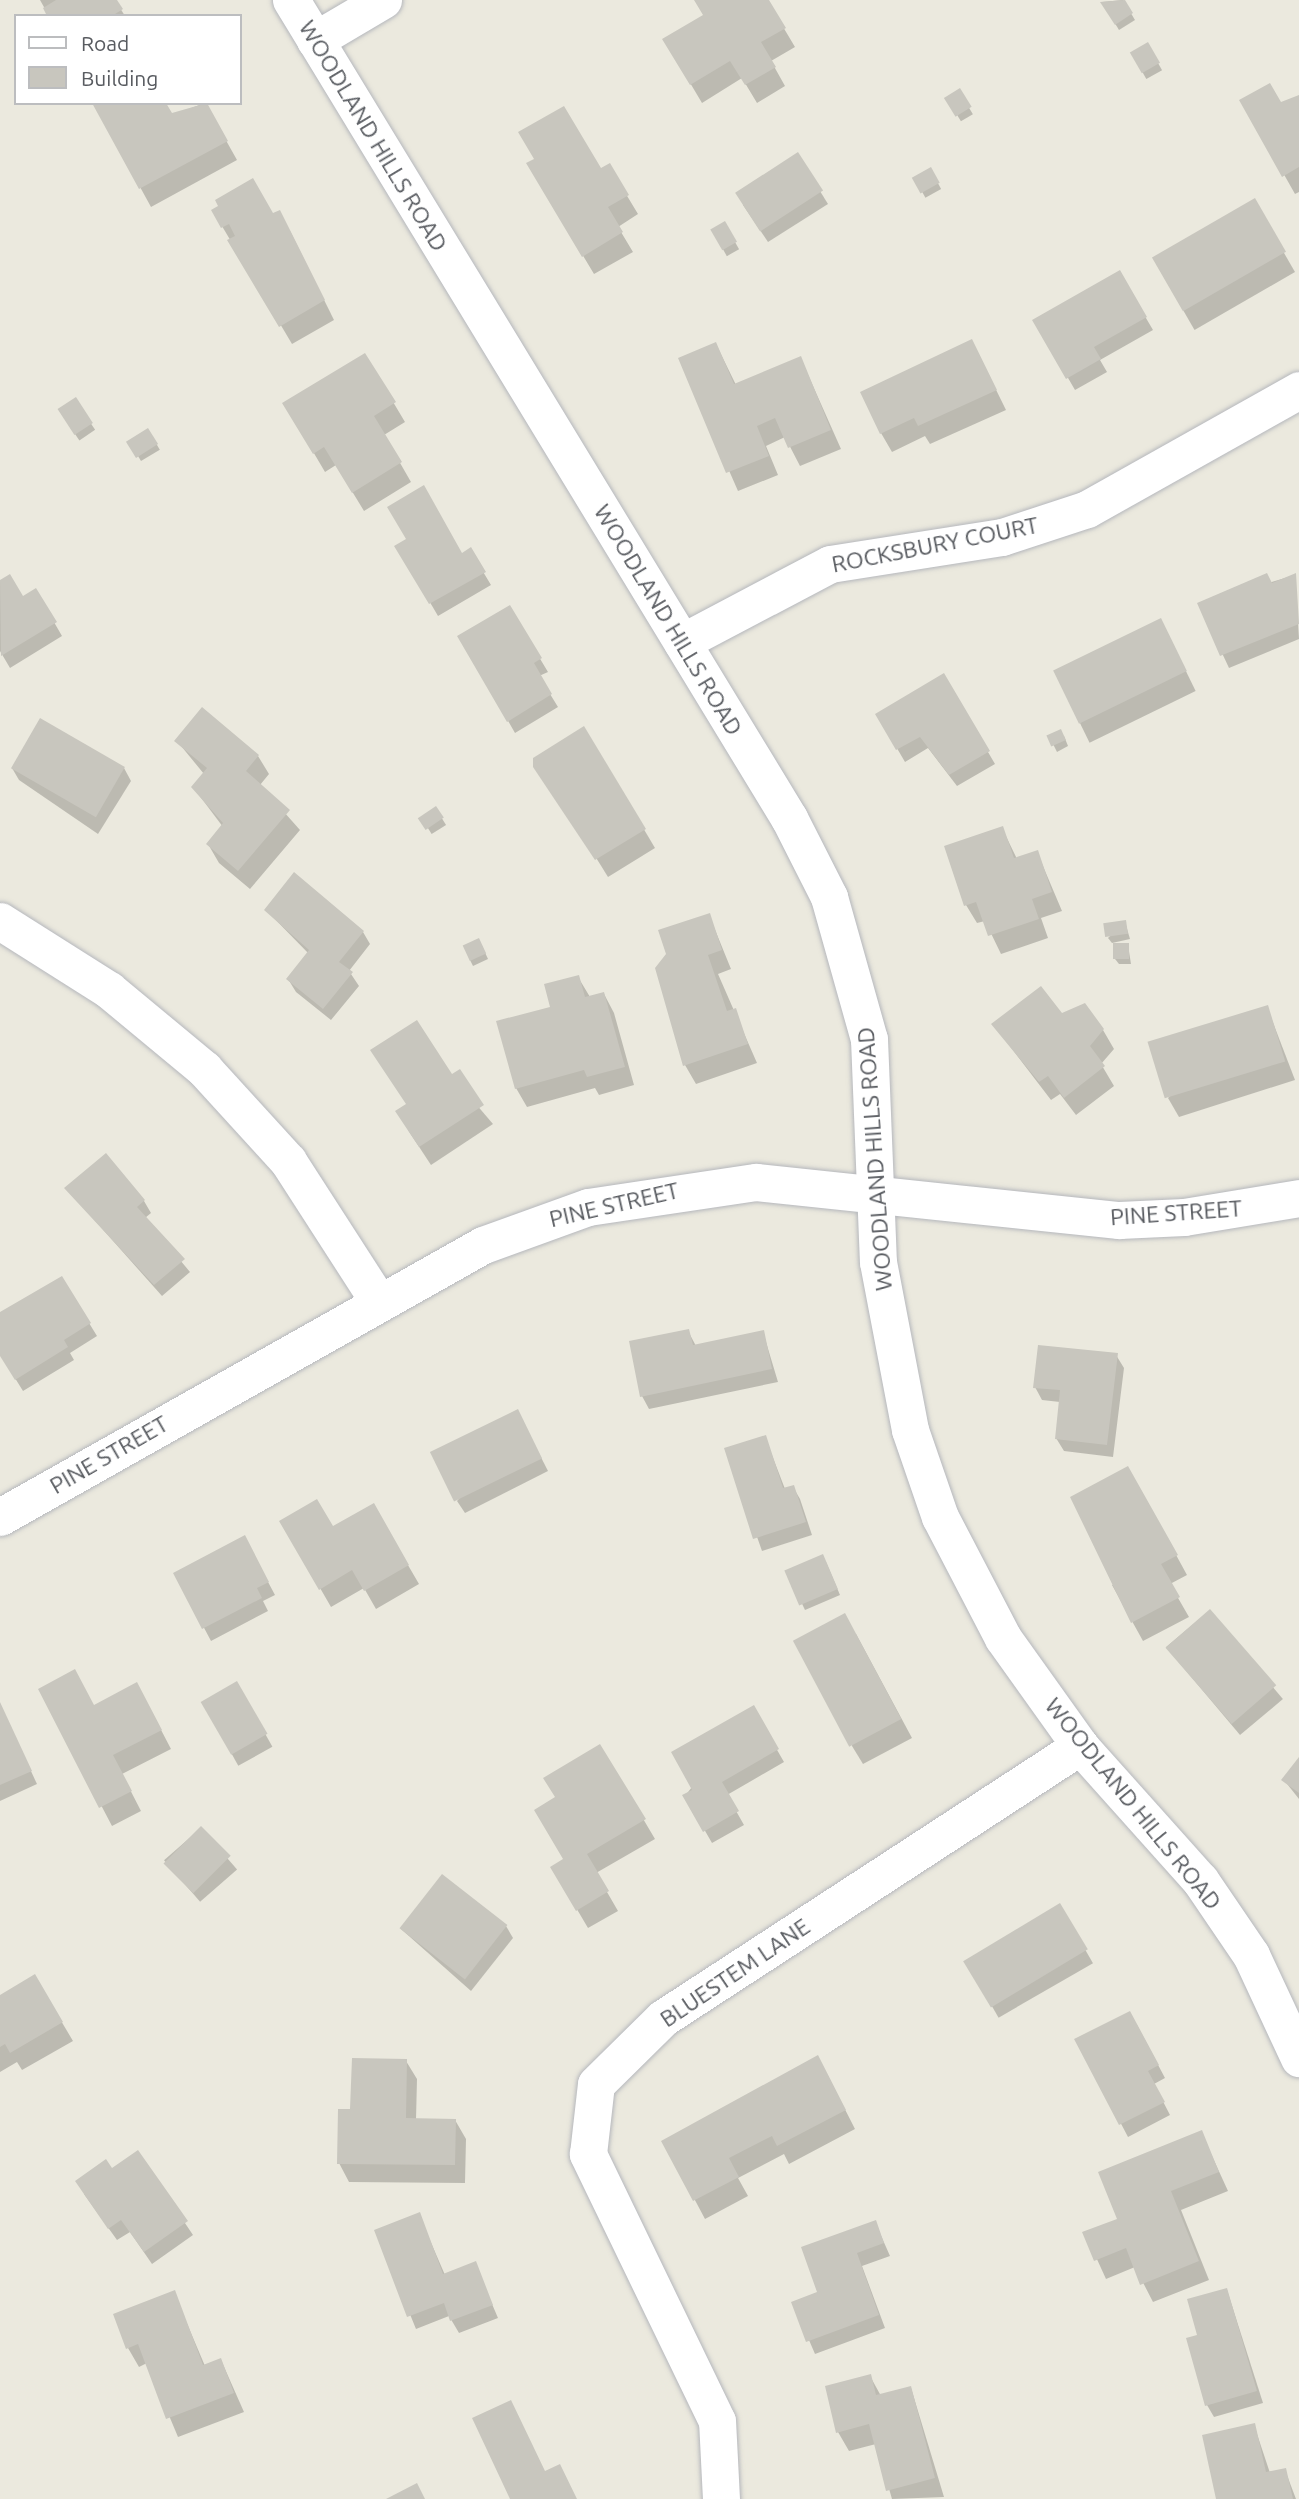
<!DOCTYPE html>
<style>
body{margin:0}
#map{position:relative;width:1299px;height:2499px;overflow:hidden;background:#ebe9de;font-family:Ubuntu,sans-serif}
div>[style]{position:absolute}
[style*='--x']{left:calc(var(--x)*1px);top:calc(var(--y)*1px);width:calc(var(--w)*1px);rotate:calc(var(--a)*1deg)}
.shadow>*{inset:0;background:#0003;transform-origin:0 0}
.building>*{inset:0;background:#c8c6be;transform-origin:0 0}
.roads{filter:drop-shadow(0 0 2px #b5b7bc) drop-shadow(0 0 2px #b5b7bc)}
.minor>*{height:37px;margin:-18.5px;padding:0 18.5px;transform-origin:18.5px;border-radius:18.5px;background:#fff}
span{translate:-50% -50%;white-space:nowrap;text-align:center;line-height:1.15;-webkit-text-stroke:7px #fff;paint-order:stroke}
.street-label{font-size:23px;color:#585b60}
.legend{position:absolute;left:14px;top:14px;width:228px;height:91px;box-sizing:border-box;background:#fff;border:2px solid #bcbdbf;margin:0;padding:9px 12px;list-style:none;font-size:21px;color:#585b60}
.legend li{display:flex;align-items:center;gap:14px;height:35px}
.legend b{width:35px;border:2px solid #bcbdbf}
</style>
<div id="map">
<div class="shadow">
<i style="clip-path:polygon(40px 0,115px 0,125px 16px,49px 16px)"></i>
<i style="clip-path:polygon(695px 0,767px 0,795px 47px,771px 61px,785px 86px,757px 103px,742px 78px,702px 103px,664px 39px,705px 16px)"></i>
<i style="clip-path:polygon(1123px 0,1135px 20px,1119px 30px,1102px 2px)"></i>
<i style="left:1148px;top:45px;width:29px;height:18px;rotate:61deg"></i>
<i style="left:959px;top:91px;width:27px;height:14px;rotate:59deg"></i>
<i style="clip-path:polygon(1299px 97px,1299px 192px,1295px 194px,1242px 100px,1280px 104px)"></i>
<i style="clip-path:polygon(94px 103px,172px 115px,205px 103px,237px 160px,151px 207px)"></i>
<i style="clip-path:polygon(797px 154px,828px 204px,768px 242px,743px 205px)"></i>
<i style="clip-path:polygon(528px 164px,600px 171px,609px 166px,638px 214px,618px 227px,633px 252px,594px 274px)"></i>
<i style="left:930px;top:169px;width:23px;height:18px;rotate:61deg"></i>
<i style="left:1254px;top:201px;width:82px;height:116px;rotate:60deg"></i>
<i style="clip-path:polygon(213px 211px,273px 216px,290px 231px,334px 320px,292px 344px)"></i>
<i style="left:725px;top:224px;width:29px;height:14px;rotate:61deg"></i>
<i style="clip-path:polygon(1119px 272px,1153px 330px,1100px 360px,1107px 372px,1075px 390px,1035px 321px)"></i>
<i style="clip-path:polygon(972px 341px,1006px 410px,930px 444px,925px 436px,892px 452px,881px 433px)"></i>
<i style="clip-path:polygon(716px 344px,736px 385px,801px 359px,841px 449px,800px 466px,785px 437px,766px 446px,778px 475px,738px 491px,680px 359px)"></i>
<i style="clip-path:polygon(365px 355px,405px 422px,384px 435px,411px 482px,364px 511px,336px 465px,325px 472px,285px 404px)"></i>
<i style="left:75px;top:400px;width:36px;height:19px;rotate:56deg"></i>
<i style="left:148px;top:430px;width:23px;height:22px;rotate:59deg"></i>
<i style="clip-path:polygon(397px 546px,462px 555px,470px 550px,491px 585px,438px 616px)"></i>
<i style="clip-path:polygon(1295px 575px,1299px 639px,1229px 668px,1199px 604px)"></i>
<i style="clip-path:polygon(9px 576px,23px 599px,36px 591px,62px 636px,10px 668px,0 651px,0 582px)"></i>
<i style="clip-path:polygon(509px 607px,548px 672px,539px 676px,558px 707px,515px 733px,460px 637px)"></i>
<i style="left:1161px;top:620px;width:79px;height:118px;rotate:64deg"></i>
<i style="clip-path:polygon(943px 675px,995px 764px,957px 786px,928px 748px,905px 762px,877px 714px)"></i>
<i style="clip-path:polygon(584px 728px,655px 848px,608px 877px,546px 777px)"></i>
<i style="clip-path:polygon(1049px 736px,1064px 736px,1068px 746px,1057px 752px)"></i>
<i style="clip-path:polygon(177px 741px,258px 756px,269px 774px,260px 785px,300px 830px,250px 889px,219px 863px,208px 844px,223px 827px,193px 787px,204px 774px)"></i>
<i style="clip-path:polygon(12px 768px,124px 768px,131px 781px,98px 834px,19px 780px)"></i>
<i style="left:436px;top:809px;width:19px;height:17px;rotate:58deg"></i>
<i style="clip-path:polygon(1002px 828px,1017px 859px,1037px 852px,1062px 911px,1041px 918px,1048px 938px,1001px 954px,985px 921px,977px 923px,966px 905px)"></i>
<i style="clip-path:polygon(266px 910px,363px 932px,370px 944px,349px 971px,359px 986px,331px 1020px,296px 992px,288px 979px,309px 954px)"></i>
<i style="clip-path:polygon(709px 915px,731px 969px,718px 974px,757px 1063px,696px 1084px,685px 1065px)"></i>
<i style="clip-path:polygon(1125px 922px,1130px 939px,1112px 943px,1108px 938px)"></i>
<i style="clip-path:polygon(1128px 945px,1131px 964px,1119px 964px,1115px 959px)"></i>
<i style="clip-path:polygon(482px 946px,488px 959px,473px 966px,470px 960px)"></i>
<i style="clip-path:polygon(578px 977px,590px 997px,604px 994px,614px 1013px,634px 1085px,599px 1095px,595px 1088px,527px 1107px,516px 1088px,552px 1008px)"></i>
<i style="clip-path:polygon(1267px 1007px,1295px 1080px,1179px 1117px,1168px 1098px)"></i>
<i style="clip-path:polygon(1061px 1016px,1103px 1030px,1114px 1049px,1101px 1064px,1114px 1086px,1076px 1115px,1060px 1094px,1051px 1100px,993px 1024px)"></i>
<i style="clip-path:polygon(452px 1076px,493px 1124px,431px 1165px,408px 1130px)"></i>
<i style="clip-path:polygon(66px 1188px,144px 1201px,151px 1213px,145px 1218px,190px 1272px,162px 1296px)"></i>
<i style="clip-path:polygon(62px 1279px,97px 1336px,70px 1353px,74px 1360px,23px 1391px,0 1354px,0 1314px)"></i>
<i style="clip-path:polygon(688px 1331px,696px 1346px,763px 1332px,778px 1382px,649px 1409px,642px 1396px)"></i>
<i style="clip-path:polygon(1116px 1355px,1124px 1368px,1113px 1457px,1064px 1451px,1056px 1438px,1060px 1402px,1042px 1400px,1035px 1387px)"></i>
<i style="clip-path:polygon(524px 1424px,548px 1471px,465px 1513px,457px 1501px)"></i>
<i style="clip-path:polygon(765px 1437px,785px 1489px,793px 1487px,800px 1499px,812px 1535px,762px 1551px,726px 1449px)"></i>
<i style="clip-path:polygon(1139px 1487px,1187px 1575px,1170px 1584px,1189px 1617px,1143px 1641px,1112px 1585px,1118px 1582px)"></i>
<i style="clip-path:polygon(373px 1505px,419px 1584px,376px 1609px,364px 1588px,331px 1607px,282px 1522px,332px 1529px)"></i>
<i style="clip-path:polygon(251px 1550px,275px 1595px,263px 1601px,268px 1611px,211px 1641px,175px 1573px)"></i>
<i style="clip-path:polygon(826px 1562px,840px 1595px,805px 1610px,787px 1572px)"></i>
<i style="left:1209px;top:1611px;width:115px;height:56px;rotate:50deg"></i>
<i style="clip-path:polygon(856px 1634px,912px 1738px,863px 1764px,852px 1746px)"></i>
<i style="left:237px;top:1683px;width:73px;height:39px;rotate:61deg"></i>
<i style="clip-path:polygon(40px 1689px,94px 1707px,147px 1703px,171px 1749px,122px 1774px,141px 1811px,112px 1826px)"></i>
<i style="clip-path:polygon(0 1705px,37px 1784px,0 1801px)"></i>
<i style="clip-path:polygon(753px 1708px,784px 1762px,727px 1795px,744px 1825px,712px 1843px,685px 1796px)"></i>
<i style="clip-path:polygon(600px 1746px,655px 1839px,596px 1873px,618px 1911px,588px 1928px,552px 1867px,565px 1860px,557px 1798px)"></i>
<i style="clip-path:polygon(1299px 1760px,1299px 1799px,1284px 1780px)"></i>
<i style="left:201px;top:1828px;width:55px;height:49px;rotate:49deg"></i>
<i style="left:1060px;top:1906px;width:66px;height:109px;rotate:60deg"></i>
<i style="clip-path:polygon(506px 1926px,513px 1938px,471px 1991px,401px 1929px)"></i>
<i style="clip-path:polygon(35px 1977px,73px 2041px,22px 2070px,17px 2062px,0 2072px,0 1997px)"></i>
<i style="clip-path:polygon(1137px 2025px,1165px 2078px,1154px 2084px,1170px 2115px,1128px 2137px,1077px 2040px)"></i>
<i style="clip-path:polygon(406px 2061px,417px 2079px,416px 2120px,455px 2120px,466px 2139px,465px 2183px,349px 2182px,339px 2163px,352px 2111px)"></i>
<i style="clip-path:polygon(828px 2076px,855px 2129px,789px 2164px,784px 2154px,738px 2178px,748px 2196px,705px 2219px,664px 2142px)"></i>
<i style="clip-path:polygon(1201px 2132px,1228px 2191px,1181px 2210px,1209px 2280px,1153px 2302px,1135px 2267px,1106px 2279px,1085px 2233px,1119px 2220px)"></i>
<i style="clip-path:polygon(138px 2153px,193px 2235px,152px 2264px,130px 2232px,117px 2240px,84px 2194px)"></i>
<i style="clip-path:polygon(419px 2215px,445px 2275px,475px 2264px,498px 2318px,459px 2333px,449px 2316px,416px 2329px,376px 2231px)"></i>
<i style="clip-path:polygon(875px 2222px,890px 2256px,862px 2266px,885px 2328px,815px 2354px,793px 2303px,820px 2293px)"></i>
<i style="clip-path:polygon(1227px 2290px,1263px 2403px,1214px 2417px,1207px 2405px)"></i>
<i style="clip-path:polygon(174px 2293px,205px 2366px,221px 2360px,244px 2412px,178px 2437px,147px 2363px,139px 2367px,128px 2348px)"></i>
<i style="clip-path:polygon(870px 2376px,881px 2396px,911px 2388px,944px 2497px,892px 2499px,876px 2444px,849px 2451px,838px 2432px)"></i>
<i style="clip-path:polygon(1254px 2425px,1270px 2473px,1285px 2470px,1296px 2499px,1218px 2499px)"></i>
</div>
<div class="building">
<i style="clip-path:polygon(56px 0,117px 0,123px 9px,112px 16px,47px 16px,43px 8px)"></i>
<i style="clip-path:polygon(694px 0,769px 0,786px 28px,761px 42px,776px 67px,745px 85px,730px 61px,690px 85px,662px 39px,703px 15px)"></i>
<i style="clip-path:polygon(1125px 0,1133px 13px,1115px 25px,1100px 2px)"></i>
<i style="left:1148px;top:42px;width:24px;height:21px;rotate:60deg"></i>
<i style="clip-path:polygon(1270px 83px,1281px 102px,1299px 95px,1299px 167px,1282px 177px,1239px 100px)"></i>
<i style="left:960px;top:88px;width:22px;height:19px;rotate:58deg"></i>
<i style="clip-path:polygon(92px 103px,166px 103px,172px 113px,207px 103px,228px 141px,139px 189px)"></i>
<i style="clip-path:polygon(564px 106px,601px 168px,610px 163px,629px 195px,608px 207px,623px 232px,582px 257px,526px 163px,534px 159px,518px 132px)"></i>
<i style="left:798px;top:152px;width:46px;height:75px;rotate:57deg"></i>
<i style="left:931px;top:167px;width:18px;height:22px;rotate:61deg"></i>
<i style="clip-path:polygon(253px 178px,273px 213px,280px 210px,325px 300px,279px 327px,227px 240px,235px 236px,229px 224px,221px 228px,211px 210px,218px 206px,215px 200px)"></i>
<i style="left:1255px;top:198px;width:62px;height:119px;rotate:60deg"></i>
<i style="left:725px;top:221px;width:24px;height:17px;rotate:60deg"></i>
<i style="clip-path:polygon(1120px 270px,1147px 317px,1094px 347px,1101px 359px,1066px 379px,1032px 320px)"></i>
<i style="clip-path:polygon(972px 339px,997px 390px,918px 426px,914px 418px,880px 434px,860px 392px)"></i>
<i style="clip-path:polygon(716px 342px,734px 384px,801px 356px,831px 430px,788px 448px,775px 418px,757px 426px,769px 456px,726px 473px,678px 358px)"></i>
<i style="clip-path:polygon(365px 353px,396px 402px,374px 416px,402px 462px,352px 493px,324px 447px,313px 454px,282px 403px)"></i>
<i style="left:76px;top:397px;width:31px;height:22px;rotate:57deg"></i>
<i style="left:148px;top:428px;width:19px;height:26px;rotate:58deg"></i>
<i style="clip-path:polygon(424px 485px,462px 553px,471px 547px,486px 572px,429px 604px,394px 546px,406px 539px,387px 507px)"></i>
<i style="clip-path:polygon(1267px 573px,1272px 583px,1296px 573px,1299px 624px,1220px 656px,1197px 603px)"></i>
<i style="clip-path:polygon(10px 574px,23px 596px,36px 588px,57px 622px,1px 656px,0 580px)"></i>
<i style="clip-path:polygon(510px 605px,542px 658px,534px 663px,552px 694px,507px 722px,457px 636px)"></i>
<i style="left:1161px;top:618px;width:59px;height:120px;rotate:64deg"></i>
<i style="clip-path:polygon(944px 673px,990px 751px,949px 775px,920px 737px,896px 750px,875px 714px)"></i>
<i style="clip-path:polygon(202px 707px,259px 755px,246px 771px,290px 810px,238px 871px,206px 844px,223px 823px,191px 787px,207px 768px,174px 741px)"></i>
<i style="left:40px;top:718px;width:98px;height:58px;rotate:30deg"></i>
<i style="clip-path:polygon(584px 726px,646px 829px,595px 860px,533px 767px,533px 758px)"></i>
<i style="left:1061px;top:729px;width:12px;height:16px;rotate:66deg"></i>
<i style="left:436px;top:806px;width:14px;height:22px;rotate:56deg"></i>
<i style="clip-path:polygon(1003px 826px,1014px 858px,1038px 850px,1052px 892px,1032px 899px,1039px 919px,988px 936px,976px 902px,964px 906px,944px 846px)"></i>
<i style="clip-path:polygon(294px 872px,364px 931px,339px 962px,353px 972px,323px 1009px,286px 979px,309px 950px,264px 910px)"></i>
<i style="clip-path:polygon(710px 913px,722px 950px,708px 955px,727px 1011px,736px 1008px,748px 1044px,683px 1066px,655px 968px,666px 954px,658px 930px)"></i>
<i style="left:1126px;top:920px;width:14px;height:23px;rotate:82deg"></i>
<i style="left:479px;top:938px;width:17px;height:18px;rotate:65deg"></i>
<i style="left:1113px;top:943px;width:16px;height:16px"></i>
<i style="clip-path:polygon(579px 975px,585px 997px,604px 992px,625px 1067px,587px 1077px,584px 1070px,515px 1089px,496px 1021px,550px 1007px,544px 984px)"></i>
<i style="clip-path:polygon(1041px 986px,1062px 1013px,1085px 1003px,1104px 1029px,1090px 1046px,1105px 1066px,1064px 1098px,1048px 1076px,1039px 1082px,991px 1024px)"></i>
<i style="left:1268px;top:1005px;width:59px;height:126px;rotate:73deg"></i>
<i style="clip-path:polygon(417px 1020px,452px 1074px,460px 1069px,484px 1105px,419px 1147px,395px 1111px,406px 1104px,370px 1050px)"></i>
<i style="clip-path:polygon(106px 1153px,145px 1200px,137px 1207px,185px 1259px,154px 1285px,64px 1188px)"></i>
<i style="clip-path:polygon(62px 1276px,91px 1323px,64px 1340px,68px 1347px,15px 1380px,0 1356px,0 1312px)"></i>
<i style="clip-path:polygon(689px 1329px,693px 1345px,764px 1330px,772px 1369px,640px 1397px,629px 1341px)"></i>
<i style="clip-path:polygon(1038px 1345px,1118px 1353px,1107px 1445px,1055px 1439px,1060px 1390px,1033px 1388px)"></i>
<i style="left:518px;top:1409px;width:55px;height:98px;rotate:64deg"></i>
<i style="clip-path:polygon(766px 1435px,783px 1488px,794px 1485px,806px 1522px,753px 1539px,724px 1448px)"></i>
<i style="clip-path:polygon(1128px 1466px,1178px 1555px,1161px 1564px,1180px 1597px,1131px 1623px,1070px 1497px)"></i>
<i style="clip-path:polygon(317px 1499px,333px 1526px,374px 1503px,409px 1565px,364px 1591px,352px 1570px,319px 1590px,279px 1521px)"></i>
<i style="clip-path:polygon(245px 1535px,269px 1582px,257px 1588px,262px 1598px,202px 1629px,173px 1573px)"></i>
<i style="left:823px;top:1554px;width:38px;height:42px;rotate:67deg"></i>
<i style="left:1210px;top:1609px;width:101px;height:59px;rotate:49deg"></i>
<i style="left:845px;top:1613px;width:120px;height:59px;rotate:62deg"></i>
<i style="clip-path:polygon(75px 1669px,94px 1705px,137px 1682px,162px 1730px,113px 1755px,132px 1791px,99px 1808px,38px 1689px)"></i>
<i style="left:237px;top:1681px;width:61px;height:42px;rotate:60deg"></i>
<i style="clip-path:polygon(0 1702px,32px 1771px,0 1785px)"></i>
<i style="clip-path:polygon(754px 1705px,779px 1749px,722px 1782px,739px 1811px,703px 1832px,682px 1795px,692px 1790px,671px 1752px)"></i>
<i style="clip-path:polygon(600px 1744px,646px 1819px,587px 1854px,609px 1891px,576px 1911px,550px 1867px,563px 1859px,534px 1810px,555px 1797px,543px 1778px)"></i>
<i style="clip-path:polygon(1299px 1757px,1299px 1793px,1281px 1780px)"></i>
<i style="left:201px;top:1826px;width:42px;height:53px;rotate:45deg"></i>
<i style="left:442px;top:1874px;width:83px;height:69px;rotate:38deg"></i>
<i style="left:1060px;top:1903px;width:54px;height:113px;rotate:59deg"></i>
<i style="clip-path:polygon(35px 1974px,63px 2022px,10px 2053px,5px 2044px,0 2047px,0 1995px)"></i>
<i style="clip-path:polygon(1130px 2011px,1159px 2065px,1148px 2071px,1165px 2102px,1119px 2125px,1074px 2039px)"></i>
<i style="clip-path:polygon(818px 2055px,846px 2110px,777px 2146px,772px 2136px,729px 2158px,739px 2177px,693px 2201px,661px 2141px)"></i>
<i style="clip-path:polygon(352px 2058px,407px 2059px,406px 2118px,456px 2119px,455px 2165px,337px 2164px,338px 2109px,350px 2109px)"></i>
<i style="clip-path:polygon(1202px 2130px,1219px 2172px,1171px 2191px,1199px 2261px,1140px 2285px,1126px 2248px,1094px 2261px,1082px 2232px,1117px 2219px,1098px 2172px)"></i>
<i style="clip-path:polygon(138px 2150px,188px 2221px,144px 2252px,121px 2220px,108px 2229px,75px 2181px,106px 2159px,112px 2168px)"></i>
<i style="clip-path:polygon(420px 2212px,443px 2274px,476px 2261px,493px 2305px,450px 2321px,444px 2303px,407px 2317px,374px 2230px)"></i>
<i style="clip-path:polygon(876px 2220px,884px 2243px,857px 2253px,879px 2315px,806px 2342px,791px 2302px,817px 2292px,801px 2247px)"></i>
<i style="clip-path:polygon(1227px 2288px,1257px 2391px,1205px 2406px,1186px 2338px,1197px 2335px,1187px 2299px)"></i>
<i style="clip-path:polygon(175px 2290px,203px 2365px,221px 2358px,234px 2393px,166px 2419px,138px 2344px,126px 2349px,113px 2314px)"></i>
<i style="clip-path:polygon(871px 2374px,876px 2395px,911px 2386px,935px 2478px,886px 2491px,869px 2424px,836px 2433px,825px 2386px)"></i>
<i style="clip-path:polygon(511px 2400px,545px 2471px,560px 2464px,577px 2499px,510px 2499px,472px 2418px)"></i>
<i style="clip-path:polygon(1255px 2423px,1266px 2472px,1286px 2468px,1293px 2499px,1216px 2499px,1202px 2435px)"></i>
<i style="clip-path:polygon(417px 2483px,425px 2499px,386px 2499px)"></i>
</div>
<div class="roads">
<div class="minor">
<i style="--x:291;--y:0;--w:958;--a:58.67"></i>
<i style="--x:789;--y:818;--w:89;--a:63.1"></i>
<i style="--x:829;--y:897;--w:148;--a:74.3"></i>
<i style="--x:869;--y:1039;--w:223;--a:87.7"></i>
<i style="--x:878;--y:1262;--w:171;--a:79.2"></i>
<i style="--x:910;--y:1430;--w:92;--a:71"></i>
<i style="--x:940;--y:1517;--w:136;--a:62.5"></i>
<i style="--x:1003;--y:1638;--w:133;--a:54.5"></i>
<i style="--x:1080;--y:1746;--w:180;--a:48.2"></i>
<i style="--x:1200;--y:1880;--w:91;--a:55.8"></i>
<i style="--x:1251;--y:1955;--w:114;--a:65"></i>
<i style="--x:315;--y:40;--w:79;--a:-30.5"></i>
<i style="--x:682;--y:642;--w:167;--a:-27.8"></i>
<i style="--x:830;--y:564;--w:174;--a:-8.9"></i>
<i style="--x:1002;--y:537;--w:89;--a:-18.2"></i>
<i style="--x:1087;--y:509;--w:243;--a:-29.3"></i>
<i style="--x:0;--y:921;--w:129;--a:32.3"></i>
<i style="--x:109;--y:990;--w:124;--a:39.7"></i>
<i style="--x:204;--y:1069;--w:125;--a:47.6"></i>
<i style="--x:288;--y:1161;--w:168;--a:57.2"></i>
<i style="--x:0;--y:1517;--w:554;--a:-29.39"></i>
<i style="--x:483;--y:1245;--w:112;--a:-19.9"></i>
<i style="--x:588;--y:1207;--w:170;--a:-8.5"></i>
<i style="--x:756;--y:1182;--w:365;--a:6"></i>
<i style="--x:1119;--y:1220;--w:65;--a:-2.6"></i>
<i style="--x:1184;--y:1217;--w:117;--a:-9.4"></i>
<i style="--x:721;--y:2499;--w:78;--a:-92.9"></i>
<i style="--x:717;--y:2421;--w:297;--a:-115.8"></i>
<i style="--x:588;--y:2154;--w:70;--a:-83.5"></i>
<i style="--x:596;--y:2084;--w:94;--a:-44.6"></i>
<i style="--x:663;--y:2018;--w:498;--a:-33.1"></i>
</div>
</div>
<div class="street-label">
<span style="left:373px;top:136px;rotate:59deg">WOODLAND HILLS ROAD</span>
<span style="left:935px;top:545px;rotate:-11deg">ROCKSBURY COURT</span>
<span style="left:668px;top:620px;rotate:59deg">WOODLAND HILLS ROAD</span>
<span style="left:875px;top:1159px;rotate:-94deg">WOODLAND HILLS ROAD</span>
<span style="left:614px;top:1205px;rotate:-13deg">PINE STREET</span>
<span style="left:1176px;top:1213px;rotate:-4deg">PINE STREET</span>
<span style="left:109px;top:1455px;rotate:-30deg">PINE STREET</span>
<span style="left:1133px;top:1804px;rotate:51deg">WOODLAND HILLS ROAD</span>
<span style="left:735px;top:1973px;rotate:-34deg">BLUESTEM LANE</span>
</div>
<ul class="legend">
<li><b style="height:9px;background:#fff"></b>Road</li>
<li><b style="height:19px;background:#c8c6be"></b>Building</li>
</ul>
</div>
